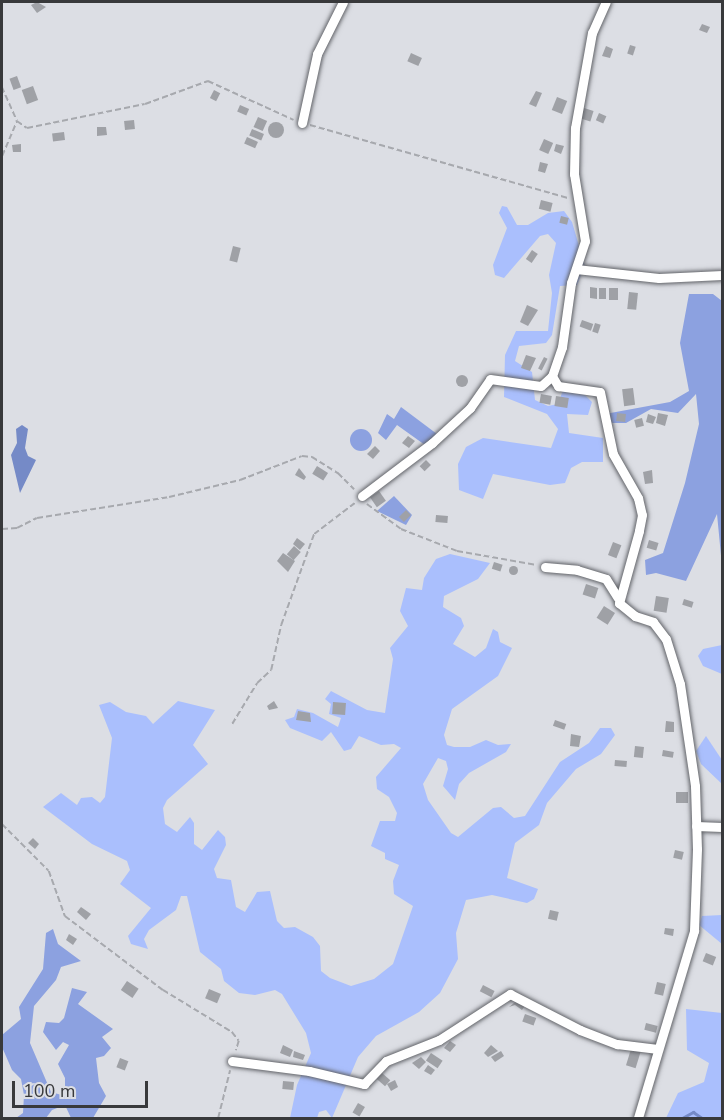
<!DOCTYPE html>
<style>
body{margin:0}
#map{position:relative;width:724px;height:1120px;overflow:hidden;background:#dcdee4;font-family:"Nunito Sans",sans-serif}
div>[style]{position:absolute}
[style*='--x']{left:calc(var(--x)*1px);top:calc(var(--y)*1px);width:calc(var(--w)*1px);rotate:calc(var(--a)*1deg)}
.green>*{inset:0;background:#aabffd}
.forest>*{inset:0;background:#8ca1e0}
.round{border-radius:50%}
.water>*{inset:0;background:#758ac7}
.stream>*{height:3px;margin:-1.5px;padding:0 1.5px;transform-origin:1.5px;border-radius:1.5px;background:#758ac7}
.building>*{inset:0;background:#9fa1a6;transform-origin:0 0}
.path>*{height:1.5px;margin-top:-0.75px;transform-origin:0;background:repeating-linear-gradient(90deg,#a7a9ae 0 6px,transparent 0 9px)}
.roads{filter:drop-shadow(0 0 2px #626469) drop-shadow(0 0 2px #626469)}
.minor>*{height:9px;margin:-4.5px;padding:0 4.5px;transform-origin:4.5px;border-radius:4.5px;background:#fff}
span{translate:-50% -50%;white-space:nowrap;text-align:center;line-height:1.15;-webkit-text-stroke:5px #dcdee4;paint-order:stroke}
.frame{position:absolute;inset:0;border:3px solid #38393b;pointer-events:none}
.scale{position:absolute;left:12px;top:1081px;width:136px;height:27px;box-sizing:border-box;border:3px solid #38393b;border-top:0;padding-left:8px;font-size:18px;line-height:21px;white-space:nowrap;color:#38393b;-webkit-text-stroke:4px #dcdee4;paint-order:stroke}
</style>
<div id="map">
<div class="green">
<i style="clip-path:polygon(502px 206px,507px 207px,517px 225px,528px 225px,548px 213px,564px 211px,572px 222px,585px 266px,577px 285px,560px 286px,552px 335px,546px 343px,519px 346px,515px 361px,532px 372px,535px 400px,548px 406px,558px 404px,563px 390px,583px 393px,592px 402px,588px 415px,567px 414px,569px 433px,603px 438px,603px 462px,582px 462px,571px 468px,565px 483px,550px 485px,493px 474px,483px 499px,459px 490px,458px 464px,466px 447px,483px 438px,551px 448px,558px 429px,547px 414px,504px 397px,505px 355px,516px 331px,548px 331px,552px 293px,549px 275px,556px 243px,548px 234px,540px 236px,504px 278px,495px 275px,493px 265px,507px 228px,499px 213px)"></i>
<i style="clip-path:polygon(450px 554px,490px 563px,478px 579px,444px 596px,443px 607px,461px 618px,464px 626px,453px 644px,475px 657px,486px 648px,493px 629px,498px 632px,500px 642px,512px 648px,498px 676px,452px 709px,444px 735px,447px 745px,454px 747px,470px 747px,486px 740px,498px 745px,511px 744px,506px 752px,469px 773px,459px 784px,455px 800px,443px 786px,448px 769px,446px 761px,438px 758px,423px 784px,428px 800px,451px 833px,458px 837px,493px 808px,501px 807px,514px 818px,525px 816px,560px 762px,589px 743px,600px 728px,611px 728px,615px 735px,601px 754px,576px 769px,547px 803px,539px 825px,515px 843px,507px 878px,538px 889px,534px 899px,527px 903px,492px 895px,466px 900px,456px 933px,458px 959px,440px 993px,419px 1012px,376px 1036px,358px 1057px,332px 1118px,326px 1110px,319px 1112px,317px 1118px,290px 1118px,297px 1085px,311px 1053px,306px 1033px,282px 994px,275px 990px,255px 995px,239px 993px,224px 981px,221px 969px,200px 952px,187px 896px,181px 896px,176px 910px,149px 930px,144px 939px,148px 949px,131px 944px,128px 936px,151px 908px,120px 884px,130px 870px,127px 861px,92px 844px,43px 807px,61px 793px,77px 805px,81px 798px,92px 797px,100px 803px,105px 797px,112px 738px,99px 705px,110px 702px,126px 712px,146px 716px,153px 724px,178px 701px,215px 710px,193px 745px,208px 764px,167px 800px,163px 808px,165px 824px,177px 832px,190px 817px,194px 823px,194px 844px,202px 850px,218px 830px,225px 837px,226px 845px,214px 869px,217px 878px,231px 880px,236px 907px,245px 912px,257px 892px,270px 891px,277px 921px,284px 928px,295px 927px,313px 937px,320px 946px,321px 971px,330px 978px,351px 986px,374px 979px,393px 964px,413px 906px,394px 894px,393px 881px,399px 865px,385px 859px,385px 853px,371px 846px,380px 821px,395px 821px,397px 813px,389px 797px,377px 789px,376px 777px,401px 748px,394px 744px,381px 745px,359px 736px,351px 749px,344px 751px,331px 732px,322px 741px,290px 728px,285px 720px,294px 717px,297px 709px,313px 713px,338px 727px,341px 718px,329px 714px,331px 704px,325px 699px,331px 691px,367px 710px,385px 713px,393px 659px,390px 648px,408px 626px,400px 611px,406px 588px,422px 590px,424px 578px,436px 559px)"></i>
<i style="clip-path:polygon(722px 645px,722px 674px,703px 666px,698px 656px,703px 649px)"></i>
<i style="clip-path:polygon(706px 736px,722px 760px,722px 784px,701px 764px,696px 751px)"></i>
<i style="clip-path:polygon(722px 915px,722px 944px,699px 925px,702px 916px)"></i>
<i style="clip-path:polygon(686px 1009px,722px 1013px,722px 1118px,666px 1118px,678px 1093px,704px 1082px,709px 1063px,687px 1050px)"></i>
</div>
<div class="forest">
<i style="clip-path:polygon(689px 294px,713px 294px,722px 301px,722px 566px,717px 514px,686px 581px,656px 573px,646px 575px,645px 560px,663px 553px,685px 483px,699px 424px,696px 394px,678px 413px,651px 409px,626px 423px,612px 423px,605px 414px,670px 402px,689px 391px,680px 343px)"></i>
<i style="clip-path:polygon(401px 407px,437px 434px,425px 445px,397px 425px,386px 440px,378px 433px,387px 414px,394px 419px)"></i>
<i class="round" style="left:350px;top:429px;width:22px;height:22px"></i>
<i style="clip-path:polygon(394px 496px,412px 515px,406px 525px,377px 511px)"></i>
<i style="clip-path:polygon(53px 929px,58px 944px,81px 961px,61px 967px,56px 980px,34px 1006px,30px 1043px,51px 1092px,65px 1096px,65px 1078px,58px 1064px,69px 1045px,63px 1042px,56px 1050px,43px 1032px,46px 1022px,59px 1023px,64px 1018px,72px 988px,87px 992px,78px 1004px,113px 1029px,102px 1037px,111px 1048px,104px 1056px,96px 1058px,99px 1083px,106px 1096px,93px 1118px,71px 1118px,65px 1105px,52px 1110px,46px 1118px,16px 1118px,23px 1113px,24px 1095px,21px 1079px,12px 1070px,2px 1047px,2px 1035px,21px 1019px,19px 1007px,43px 969px,46px 933px)"></i>
</div>
<div class="water">
<i style="clip-path:polygon(22px 425px,28px 429px,25px 448px,28px 456px,36px 460px,20px 493px,11px 455px,17px 443px,16px 429px)"></i>
</div>
<div class="stream">
<i style="--x:682;--y:1118;--w:13;--a:-29"></i>
<i style="--x:693;--y:1112;--w:11;--a:34"></i>
</div>
<div class="building">
<i style="clip-path:polygon(37px 2px,46px 7px,37px 13px,31px 5px)"></i>
<i style="clip-path:polygon(702px 24px,710px 27px,707px 33px,699px 30px)"></i>
<i style="left:630px;top:45px;width:6px;height:9px;rotate:18deg"></i>
<i style="clip-path:polygon(606px 46px,613px 49px,610px 58px,602px 56px)"></i>
<i style="left:411px;top:53px;width:12px;height:9px;rotate:24deg"></i>
<i style="left:17px;top:76px;width:12px;height:8px;rotate:70deg"></i>
<i style="left:33px;top:86px;width:15px;height:12px;rotate:70deg"></i>
<i style="left:214px;top:90px;width:7px;height:9px;rotate:27deg"></i>
<i style="clip-path:polygon(536px 91px,542px 93px,536px 107px,529px 104px)"></i>
<i style="left:557px;top:97px;width:11px;height:14px;rotate:22deg"></i>
<i style="left:240px;top:105px;width:10px;height:7px;rotate:24deg"></i>
<i style="left:584px;top:108px;width:10px;height:11px;rotate:17deg"></i>
<i style="left:599px;top:113px;width:8px;height:8px;rotate:23deg"></i>
<i style="left:258px;top:117px;width:10px;height:11px;rotate:24deg"></i>
<i style="left:134px;top:120px;width:9px;height:10px;rotate:84deg"></i>
<i class="round" style="left:268px;top:122px;width:16px;height:16px"></i>
<i style="clip-path:polygon(97px 127px,106px 127px,107px 135px,97px 136px)"></i>
<i style="left:252px;top:129px;width:13px;height:7px;rotate:23deg"></i>
<i style="left:64px;top:132px;width:8px;height:12px;rotate:83deg"></i>
<i style="left:247px;top:137px;width:12px;height:7px;rotate:24deg"></i>
<i style="left:544px;top:139px;width:10px;height:12px;rotate:24deg"></i>
<i style="clip-path:polygon(21px 144px,21px 152px,13px 152px,12px 145px)"></i>
<i style="clip-path:polygon(556px 144px,564px 146px,561px 154px,554px 151px)"></i>
<i style="clip-path:polygon(540px 162px,548px 164px,545px 173px,538px 171px)"></i>
<i style="left:541px;top:200px;width:12px;height:9px;rotate:14deg"></i>
<i style="left:561px;top:216px;width:8px;height:7px;rotate:14deg"></i>
<i style="left:233px;top:246px;width:8px;height:15px;rotate:14deg"></i>
<i style="left:532px;top:250px;width:7px;height:11px;rotate:34deg"></i>
<i style="clip-path:polygon(590px 287px,597px 288px,597px 299px,590px 298px)"></i>
<i style="left:599px;top:288px;width:7px;height:11px"></i>
<i style="left:609px;top:288px;width:9px;height:12px"></i>
<i style="left:629px;top:292px;width:9px;height:17px;rotate:6deg"></i>
<i style="clip-path:polygon(527px 305px,538px 310px,528px 326px,520px 322px)"></i>
<i style="left:582px;top:320px;width:12px;height:7px;rotate:20deg"></i>
<i style="left:595px;top:323px;width:6px;height:9px;rotate:18deg"></i>
<i style="clip-path:polygon(526px 355px,536px 358px,530px 371px,521px 368px)"></i>
<i style="left:544px;top:357px;width:4px;height:13px;rotate:27deg"></i>
<i class="round" style="left:456px;top:375px;width:12px;height:12px"></i>
<i style="left:633px;top:388px;width:17px;height:11px;rotate:83deg"></i>
<i style="left:541px;top:394px;width:11px;height:9px;rotate:10deg"></i>
<i style="left:556px;top:396px;width:13px;height:10px;rotate:9deg"></i>
<i style="left:617px;top:413px;width:9px;height:8px;rotate:6deg"></i>
<i style="clip-path:polygon(658px 413px,668px 415px,665px 426px,656px 423px)"></i>
<i style="clip-path:polygon(648px 414px,656px 417px,653px 424px,646px 422px)"></i>
<i style="left:642px;top:418px;width:8px;height:8px;rotate:76deg"></i>
<i style="clip-path:polygon(408px 436px,415px 441px,409px 448px,402px 443px)"></i>
<i style="clip-path:polygon(375px 446px,380px 451px,373px 459px,367px 454px)"></i>
<i style="left:426px;top:460px;width:7px;height:9px;rotate:45deg"></i>
<i style="left:317px;top:466px;width:13px;height:9px;rotate:32deg"></i>
<i style="clip-path:polygon(299px 468px,306px 477px,304px 480px,295px 475px)"></i>
<i style="clip-path:polygon(652px 470px,653px 483px,645px 484px,643px 472px)"></i>
<i style="left:379px;top:491px;width:12px;height:11px;rotate:55deg"></i>
<i style="left:406px;top:510px;width:7px;height:10px;rotate:45deg"></i>
<i style="left:436px;top:515px;width:12px;height:7px;rotate:5deg"></i>
<i style="clip-path:polygon(297px 538px,305px 544px,300px 550px,293px 544px)"></i>
<i style="left:649px;top:540px;width:10px;height:8px;rotate:17deg"></i>
<i style="left:613px;top:542px;width:9px;height:14px;rotate:21deg"></i>
<i style="left:294px;top:546px;width:9px;height:11px;rotate:41deg"></i>
<i style="clip-path:polygon(283px 553px,295px 561px,288px 572px,277px 561px)"></i>
<i style="left:494px;top:562px;width:9px;height:7px;rotate:18deg"></i>
<i class="round" style="left:508.5px;top:565.5px;width:9px;height:9px"></i>
<i style="left:586px;top:584px;width:13px;height:11px;rotate:18deg"></i>
<i style="left:656px;top:596px;width:13px;height:15px;rotate:9deg"></i>
<i style="left:684px;top:599px;width:10px;height:6px;rotate:17deg"></i>
<i style="left:604px;top:606px;width:13px;height:14px;rotate:32deg"></i>
<i style="clip-path:polygon(274px 701px,278px 708px,269px 710px,267px 706px)"></i>
<i style="left:333px;top:702px;width:13px;height:12px;rotate:4deg"></i>
<i style="clip-path:polygon(298px 711px,310px 713px,311px 722px,296px 720px)"></i>
<i style="left:555px;top:720px;width:12px;height:6px;rotate:20deg"></i>
<i style="clip-path:polygon(666px 721px,674px 722px,674px 732px,665px 732px)"></i>
<i style="clip-path:polygon(571px 734px,581px 736px,579px 747px,570px 746px)"></i>
<i style="left:635px;top:746px;width:9px;height:11px;rotate:6deg"></i>
<i style="left:663px;top:750px;width:11px;height:6px;rotate:10deg"></i>
<i style="left:615px;top:760px;width:12px;height:6px;rotate:5deg"></i>
<i style="left:676px;top:792px;width:12px;height:11px"></i>
<i style="clip-path:polygon(33px 838px,39px 844px,35px 849px,28px 843px)"></i>
<i style="left:675px;top:850px;width:9px;height:8px;rotate:13deg"></i>
<i style="clip-path:polygon(81px 907px,91px 914px,86px 920px,77px 912px)"></i>
<i style="left:550px;top:910px;width:9px;height:9px;rotate:13deg"></i>
<i style="clip-path:polygon(665px 928px,674px 929px,673px 936px,664px 934px)"></i>
<i style="clip-path:polygon(69px 934px,77px 939px,73px 945px,66px 940px)"></i>
<i style="left:706px;top:953px;width:11px;height:9px;rotate:22deg"></i>
<i style="left:127px;top:981px;width:14px;height:11px;rotate:34deg"></i>
<i style="left:657px;top:982px;width:9px;height:12px;rotate:13deg"></i>
<i style="left:483px;top:985px;width:13px;height:7px;rotate:27deg"></i>
<i style="left:209px;top:989px;width:13px;height:10px;rotate:23deg"></i>
<i style="clip-path:polygon(520px 998px,527px 1003px,522px 1010px,515px 1005px,509px 1007px)"></i>
<i style="left:525px;top:1014px;width:12px;height:8px;rotate:20deg"></i>
<i style="left:646px;top:1023px;width:12px;height:7px;rotate:14deg"></i>
<i style="clip-path:polygon(450px 1041px,456px 1045px,450px 1052px,444px 1048px)"></i>
<i style="clip-path:polygon(283px 1045px,293px 1050px,290px 1057px,280px 1053px)"></i>
<i style="clip-path:polygon(491px 1045px,498px 1051px,488px 1057px,484px 1053px)"></i>
<i style="left:631px;top:1049px;width:10px;height:17px;rotate:17deg"></i>
<i style="clip-path:polygon(294px 1051px,305px 1055px,303px 1060px,293px 1057px)"></i>
<i style="clip-path:polygon(501px 1051px,504px 1056px,495px 1062px,491px 1057px)"></i>
<i style="left:431px;top:1053px;width:14px;height:9px;rotate:34deg"></i>
<i style="clip-path:polygon(421px 1057px,426px 1062px,419px 1069px,412px 1063px)"></i>
<i style="left:120px;top:1058px;width:9px;height:10px;rotate:21deg"></i>
<i style="clip-path:polygon(428px 1065px,435px 1070px,431px 1075px,424px 1071px)"></i>
<i style="left:382px;top:1073px;width:11px;height:8px;rotate:41deg"></i>
<i style="clip-path:polygon(395px 1080px,398px 1087px,391px 1091px,387px 1084px)"></i>
<i style="left:283px;top:1081px;width:11px;height:8px;rotate:5deg"></i>
<i style="left:358px;top:1103px;width:8px;height:11px;rotate:30deg"></i>
</div>
<div class="path">
<i style="--x:2;--y:87;--w:37;--a:66"></i>
<i style="--x:17;--y:121;--w:12;--a:35"></i>
<i style="--x:27;--y:128;--w:120;--a:-11.5"></i>
<i style="--x:145;--y:104;--w:67;--a:-20.1"></i>
<i style="--x:208;--y:81;--w:94;--a:24.4"></i>
<i style="--x:310;--y:125;--w:268;--a:15.8"></i>
<i style="--x:2;--y:156;--w:38;--a:-67"></i>
<i style="--x:367;--y:504;--w:42;--a:36.3"></i>
<i style="--x:401;--y:529;--w:60;--a:21.4"></i>
<i style="--x:457;--y:551;--w:81;--a:9.9"></i>
<i style="--x:2;--y:529;--w:15;--a:-4"></i>
<i style="--x:17;--y:528;--w:22;--a:-27"></i>
<i style="--x:37;--y:518;--w:134;--a:-9"></i>
<i style="--x:169;--y:497;--w:73;--a:-13.5"></i>
<i style="--x:240;--y:480;--w:66;--a:-21.2"></i>
<i style="--x:302;--y:456;--w:10;--a:6"></i>
<i style="--x:312;--y:457;--w:31;--a:32"></i>
<i style="--x:338;--y:473;--w:23;--a:45"></i>
<i style="--x:232;--y:724;--w:48;--a:-58.6"></i>
<i style="--x:257;--y:683;--w:19;--a:-43"></i>
<i style="--x:271;--y:670;--w:46;--a:-77.5"></i>
<i style="--x:281;--y:625;--w:97;--a:-70.1"></i>
<i style="--x:314;--y:534;--w:53;--a:-37.3"></i>
<i style="--x:2;--y:824;--w:66;--a:45"></i>
<i style="--x:49;--y:871;--w:48;--a:70.4"></i>
<i style="--x:65;--y:916;--w:123;--a:37.1"></i>
<i style="--x:163;--y:990;--w:81;--a:31.3"></i>
<i style="--x:232;--y:1032;--w:11;--a:52"></i>
<i style="--x:239;--y:1041;--w:10;--a:107"></i>
<i style="--x:218;--y:1118;--w:49;--a:-76"></i>
</div>
<div class="roads">
<div class="minor">
<i style="--x:302;--y:123;--w:71;--a:-77.7"></i>
<i style="--x:317;--y:54;--w:58;--a:-63.4"></i>
<i style="--x:576;--y:269;--w:83;--a:6.2"></i>
<i style="--x:659;--y:278;--w:63;--a:-2.7"></i>
<i style="--x:552;--y:376;--w:12;--a:59"></i>
<i style="--x:558;--y:386;--w:42;--a:8.1"></i>
<i style="--x:600;--y:392;--w:63;--a:78.2"></i>
<i style="--x:613;--y:454;--w:51;--a:60.4"></i>
<i style="--x:638;--y:498;--w:17;--a:77"></i>
<i style="--x:642;--y:515;--w:16;--a:101"></i>
<i style="--x:639;--y:531;--w:75;--a:105.5"></i>
<i style="--x:619;--y:603;--w:21;--a:39"></i>
<i style="--x:635;--y:616;--w:19;--a:18"></i>
<i style="--x:653;--y:622;--w:21;--a:53"></i>
<i style="--x:666;--y:639;--w:47;--a:72.7"></i>
<i style="--x:680;--y:684;--w:103;--a:81.6"></i>
<i style="--x:695;--y:786;--w:63;--a:88.2"></i>
<i style="--x:697;--y:849;--w:82;--a:92.1"></i>
<i style="--x:694;--y:931;--w:195;--a:106.7"></i>
<i style="--x:362;--y:496;--w:88;--a:-37.1"></i>
<i style="--x:432;--y:443;--w:52;--a:-42.6"></i>
<i style="--x:470;--y:408;--w:35;--a:-55"></i>
<i style="--x:490;--y:379;--w:51;--a:7.8"></i>
<i style="--x:541;--y:386;--w:15;--a:-42"></i>
<i style="--x:552;--y:376;--w:31;--a:-71"></i>
<i style="--x:562;--y:347;--w:65;--a:-82"></i>
<i style="--x:571;--y:283;--w:44;--a:-71.6"></i>
<i style="--x:585;--y:241;--w:68;--a:-99.3"></i>
<i style="--x:574;--y:174;--w:46;--a:-88.8"></i>
<i style="--x:575;--y:128;--w:97;--a:-79.9"></i>
<i style="--x:592;--y:33;--w:34;--a:-66"></i>
<i style="--x:545;--y:567;--w:32;--a:5"></i>
<i style="--x:577;--y:570;--w:30;--a:17"></i>
<i style="--x:606;--y:579;--w:22;--a:58"></i>
<i style="--x:696;--y:826;--w:26;--a:2"></i>
<i style="--x:232;--y:1061;--w:78;--a:7.4"></i>
<i style="--x:309;--y:1071;--w:57;--a:13.3"></i>
<i style="--x:364;--y:1084;--w:32;--a:-46"></i>
<i style="--x:386;--y:1061;--w:57;--a:-21.6"></i>
<i style="--x:439;--y:1040;--w:85;--a:-32.9"></i>
<i style="--x:510;--y:994;--w:79;--a:27.2"></i>
<i style="--x:580;--y:1030;--w:40;--a:21"></i>
<i style="--x:617;--y:1044;--w:41;--a:7"></i>
</div>
</div>
<div class="frame"></div>
<div class="scale">100 m</div>
</div>
